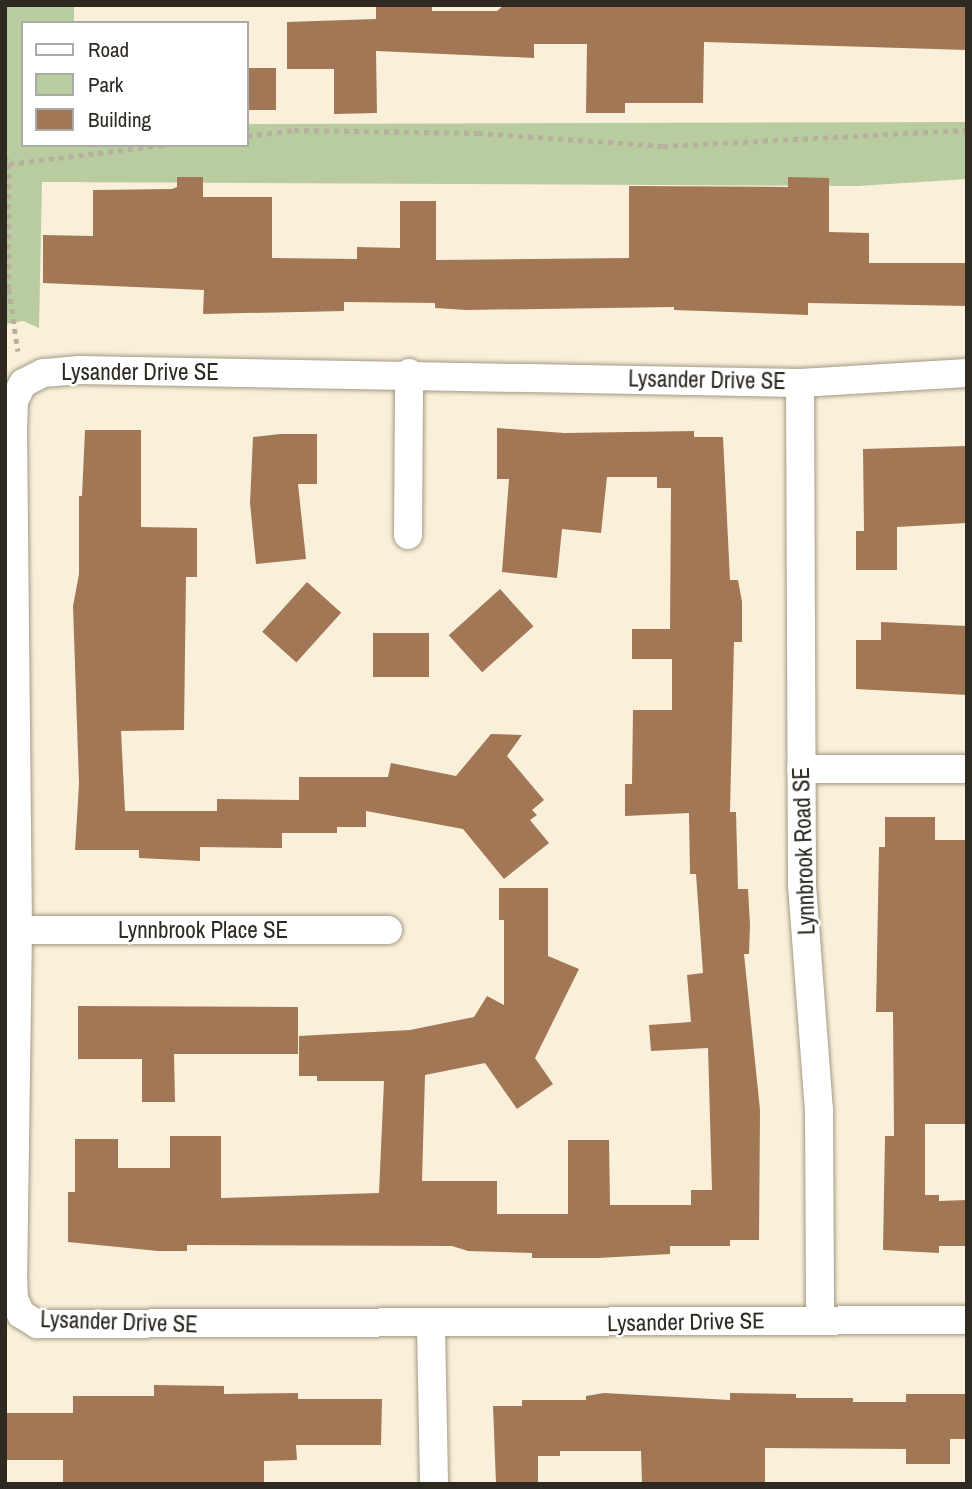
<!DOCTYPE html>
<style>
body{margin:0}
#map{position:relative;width:972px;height:1489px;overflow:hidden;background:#faf0da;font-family:"Archivo Narrow",sans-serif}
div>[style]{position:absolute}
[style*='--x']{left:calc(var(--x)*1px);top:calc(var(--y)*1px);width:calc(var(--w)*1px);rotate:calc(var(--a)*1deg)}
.green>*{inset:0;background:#b8cc9f}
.building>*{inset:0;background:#a27755;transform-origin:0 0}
.path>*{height:4.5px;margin-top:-2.25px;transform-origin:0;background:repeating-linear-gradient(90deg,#b8b09f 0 5px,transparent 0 10px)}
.roads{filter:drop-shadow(0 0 2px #a29984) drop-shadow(0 0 2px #a29984)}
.street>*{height:28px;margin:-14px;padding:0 14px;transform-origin:14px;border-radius:14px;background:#fff}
span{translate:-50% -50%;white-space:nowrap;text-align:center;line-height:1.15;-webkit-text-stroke:5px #fff;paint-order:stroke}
.street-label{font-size:23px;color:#2e2a22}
.frame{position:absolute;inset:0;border:7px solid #2e2a22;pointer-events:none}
.legend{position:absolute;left:21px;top:21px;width:228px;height:126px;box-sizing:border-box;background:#fff;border:2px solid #abaaa7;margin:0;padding:9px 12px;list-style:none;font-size:21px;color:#2e2a22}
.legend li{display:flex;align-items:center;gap:14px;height:35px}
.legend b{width:35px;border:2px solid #abaaa7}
</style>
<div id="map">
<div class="green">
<i style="clip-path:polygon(5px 5px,74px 5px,74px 23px,23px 23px,23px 145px,247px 145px,247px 124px,967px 122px,967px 179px,858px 186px,42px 182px,39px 328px,23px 321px,5px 324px)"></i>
</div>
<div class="building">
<i style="clip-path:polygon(376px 5px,432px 5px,432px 11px,497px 11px,504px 5px,967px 5px,967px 50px,704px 42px,703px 103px,625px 103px,625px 113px,586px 113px,587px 44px,534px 44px,534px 58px,376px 51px,377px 113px,334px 114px,334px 69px,287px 69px,287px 22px,376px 19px)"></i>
<i style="left:247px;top:68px;width:29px;height:42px"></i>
<i style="clip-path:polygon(177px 177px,203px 177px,203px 197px,272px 197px,272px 258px,357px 259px,357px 247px,400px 248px,400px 201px,436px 201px,436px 260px,629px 258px,629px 186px,788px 187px,788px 177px,829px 178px,829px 232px,869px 233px,869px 263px,967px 263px,967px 306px,808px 303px,808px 315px,674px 310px,674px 307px,466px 310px,435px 308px,435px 303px,344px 302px,344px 311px,203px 314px,204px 290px,43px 283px,43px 235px,93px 236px,93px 190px,172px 189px,177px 187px)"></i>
<i style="clip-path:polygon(497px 428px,564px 433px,694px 431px,694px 437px,723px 437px,730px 580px,738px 580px,742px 602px,742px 642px,734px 642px,730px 812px,736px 812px,738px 889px,748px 889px,750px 925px,749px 954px,744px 954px,760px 1110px,759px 1240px,730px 1240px,730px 1246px,670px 1246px,670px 1254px,598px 1258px,532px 1258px,532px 1253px,468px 1251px,452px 1246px,187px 1245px,187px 1251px,158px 1251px,68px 1242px,68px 1192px,75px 1192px,75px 1139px,118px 1139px,118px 1168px,170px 1168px,170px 1136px,221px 1136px,221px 1198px,379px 1193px,384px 1081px,317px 1081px,317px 1076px,299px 1076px,299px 1036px,410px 1030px,474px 1017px,487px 996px,504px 1005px,504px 920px,499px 920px,499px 888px,548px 888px,548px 956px,579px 969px,535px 1058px,553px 1084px,517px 1109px,485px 1063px,425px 1075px,422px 1181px,497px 1181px,497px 1214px,568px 1214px,568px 1140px,609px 1140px,610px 1205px,691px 1205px,691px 1190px,712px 1190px,708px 1048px,651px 1051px,649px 1025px,691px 1022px,687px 975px,703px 973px,696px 874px,690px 874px,689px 813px,625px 816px,625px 784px,632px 784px,633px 710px,672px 710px,672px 659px,632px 659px,632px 629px,670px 629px,671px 488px,657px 488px,657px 477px,607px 477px,601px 533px,562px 529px,557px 578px,502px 572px,509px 479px,497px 479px)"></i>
<i style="clip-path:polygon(85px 430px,141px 430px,141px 527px,197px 528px,197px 577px,186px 577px,184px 730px,121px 731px,125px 811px,217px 811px,217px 799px,299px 800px,299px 777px,388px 777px,391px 763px,456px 776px,491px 734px,522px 735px,507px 756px,544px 800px,532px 810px,537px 815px,530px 820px,549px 843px,504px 879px,463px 829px,366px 811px,366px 827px,337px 827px,337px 833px,282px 833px,282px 848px,200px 847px,200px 861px,139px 858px,139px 850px,75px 850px,79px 784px,73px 606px,79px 574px,79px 496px,82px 496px)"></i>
<i style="clip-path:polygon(280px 434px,317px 434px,317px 484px,298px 484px,306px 559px,256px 564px,250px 503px,253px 437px)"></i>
<i style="clip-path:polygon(967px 446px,967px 523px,897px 527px,897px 570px,856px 570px,856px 531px,864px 531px,863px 449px)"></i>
<i style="left:307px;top:582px;width:46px;height:67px;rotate:42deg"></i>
<i style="left:500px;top:589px;width:50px;height:69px;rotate:48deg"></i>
<i style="clip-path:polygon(881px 622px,967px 626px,967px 695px,856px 689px,856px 640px,881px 640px)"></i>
<i style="left:429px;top:633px;width:44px;height:56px;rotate:90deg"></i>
<i style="clip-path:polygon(885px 817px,935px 817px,935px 840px,967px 840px,967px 1124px,925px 1124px,925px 1195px,939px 1195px,939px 1201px,967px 1200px,967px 1246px,939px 1246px,939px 1253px,883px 1250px,885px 1136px,894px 1136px,893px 1012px,876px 1012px,879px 847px,885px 847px)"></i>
<i style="clip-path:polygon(78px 1006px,298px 1007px,298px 1054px,174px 1054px,175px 1102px,142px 1102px,142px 1059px,78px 1059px)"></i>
<i style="clip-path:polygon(154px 1385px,224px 1386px,224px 1394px,298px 1393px,298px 1399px,382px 1399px,381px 1445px,296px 1445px,297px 1460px,264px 1461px,264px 1484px,63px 1484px,63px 1460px,5px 1460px,5px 1413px,73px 1413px,73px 1396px,154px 1396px)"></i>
<i style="clip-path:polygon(604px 1393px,730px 1400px,730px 1393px,796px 1394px,796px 1398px,853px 1398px,853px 1402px,906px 1402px,906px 1394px,967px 1394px,967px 1439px,950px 1439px,950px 1464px,906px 1464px,906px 1449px,765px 1448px,765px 1484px,642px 1484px,641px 1451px,560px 1451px,560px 1456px,538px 1456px,538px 1484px,496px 1484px,493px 1406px,522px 1406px,522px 1400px,586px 1400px,586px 1396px)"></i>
</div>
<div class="path">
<i style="--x:247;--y:136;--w:47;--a:-7.3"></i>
<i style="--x:294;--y:130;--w:184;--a:0.9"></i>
<i style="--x:478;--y:133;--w:185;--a:4"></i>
<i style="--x:663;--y:146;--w:304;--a:-3"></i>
<i style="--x:5;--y:156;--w:9;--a:63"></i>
<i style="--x:9;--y:164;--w:154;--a:-7.1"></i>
<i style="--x:9;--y:164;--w:125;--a:90"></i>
<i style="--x:9;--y:289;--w:63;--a:81.7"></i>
</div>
<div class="roads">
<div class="street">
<i style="--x:967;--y:373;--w:167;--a:176.6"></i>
<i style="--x:800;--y:383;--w:721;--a:-178.97"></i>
<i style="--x:79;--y:370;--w:36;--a:175"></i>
<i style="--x:43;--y:373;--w:22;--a:153"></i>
<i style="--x:23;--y:383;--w:20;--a:117"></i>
<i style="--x:14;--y:401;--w:26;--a:92"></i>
<i style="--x:13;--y:427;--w:503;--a:89.43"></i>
<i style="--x:18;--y:930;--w:343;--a:90.8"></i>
<i style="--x:13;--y:1273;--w:26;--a:88"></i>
<i style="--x:14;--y:1299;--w:17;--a:65"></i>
<i style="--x:21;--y:1314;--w:19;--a:32"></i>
<i style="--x:37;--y:1324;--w:930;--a:-0.25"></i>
<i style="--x:800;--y:383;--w:502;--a:89.77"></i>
<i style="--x:802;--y:885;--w:225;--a:85.7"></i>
<i style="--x:819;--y:1109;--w:210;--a:89.7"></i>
<i style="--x:408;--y:535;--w:162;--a:-89.6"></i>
<i style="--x:801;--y:769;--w:166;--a:0"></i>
<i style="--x:18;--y:930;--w:370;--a:0"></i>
<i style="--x:431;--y:1326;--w:158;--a:88.9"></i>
</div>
</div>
<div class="street-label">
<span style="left:140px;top:372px">Lysander Drive SE</span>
<span style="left:707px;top:380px;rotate:1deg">Lysander Drive SE</span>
<span style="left:804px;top:851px;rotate:-92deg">Lynnbrook Road SE</span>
<span style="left:203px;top:930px">Lynnbrook Place SE</span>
<span style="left:119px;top:1322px;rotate:2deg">Lysander Drive SE</span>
<span style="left:686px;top:1322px;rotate:-1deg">Lysander Drive SE</span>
</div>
<div class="frame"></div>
<ul class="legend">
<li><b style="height:9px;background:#fff"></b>Road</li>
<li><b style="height:19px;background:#b8cc9f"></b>Park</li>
<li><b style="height:19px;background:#a27755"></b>Building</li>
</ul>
</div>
